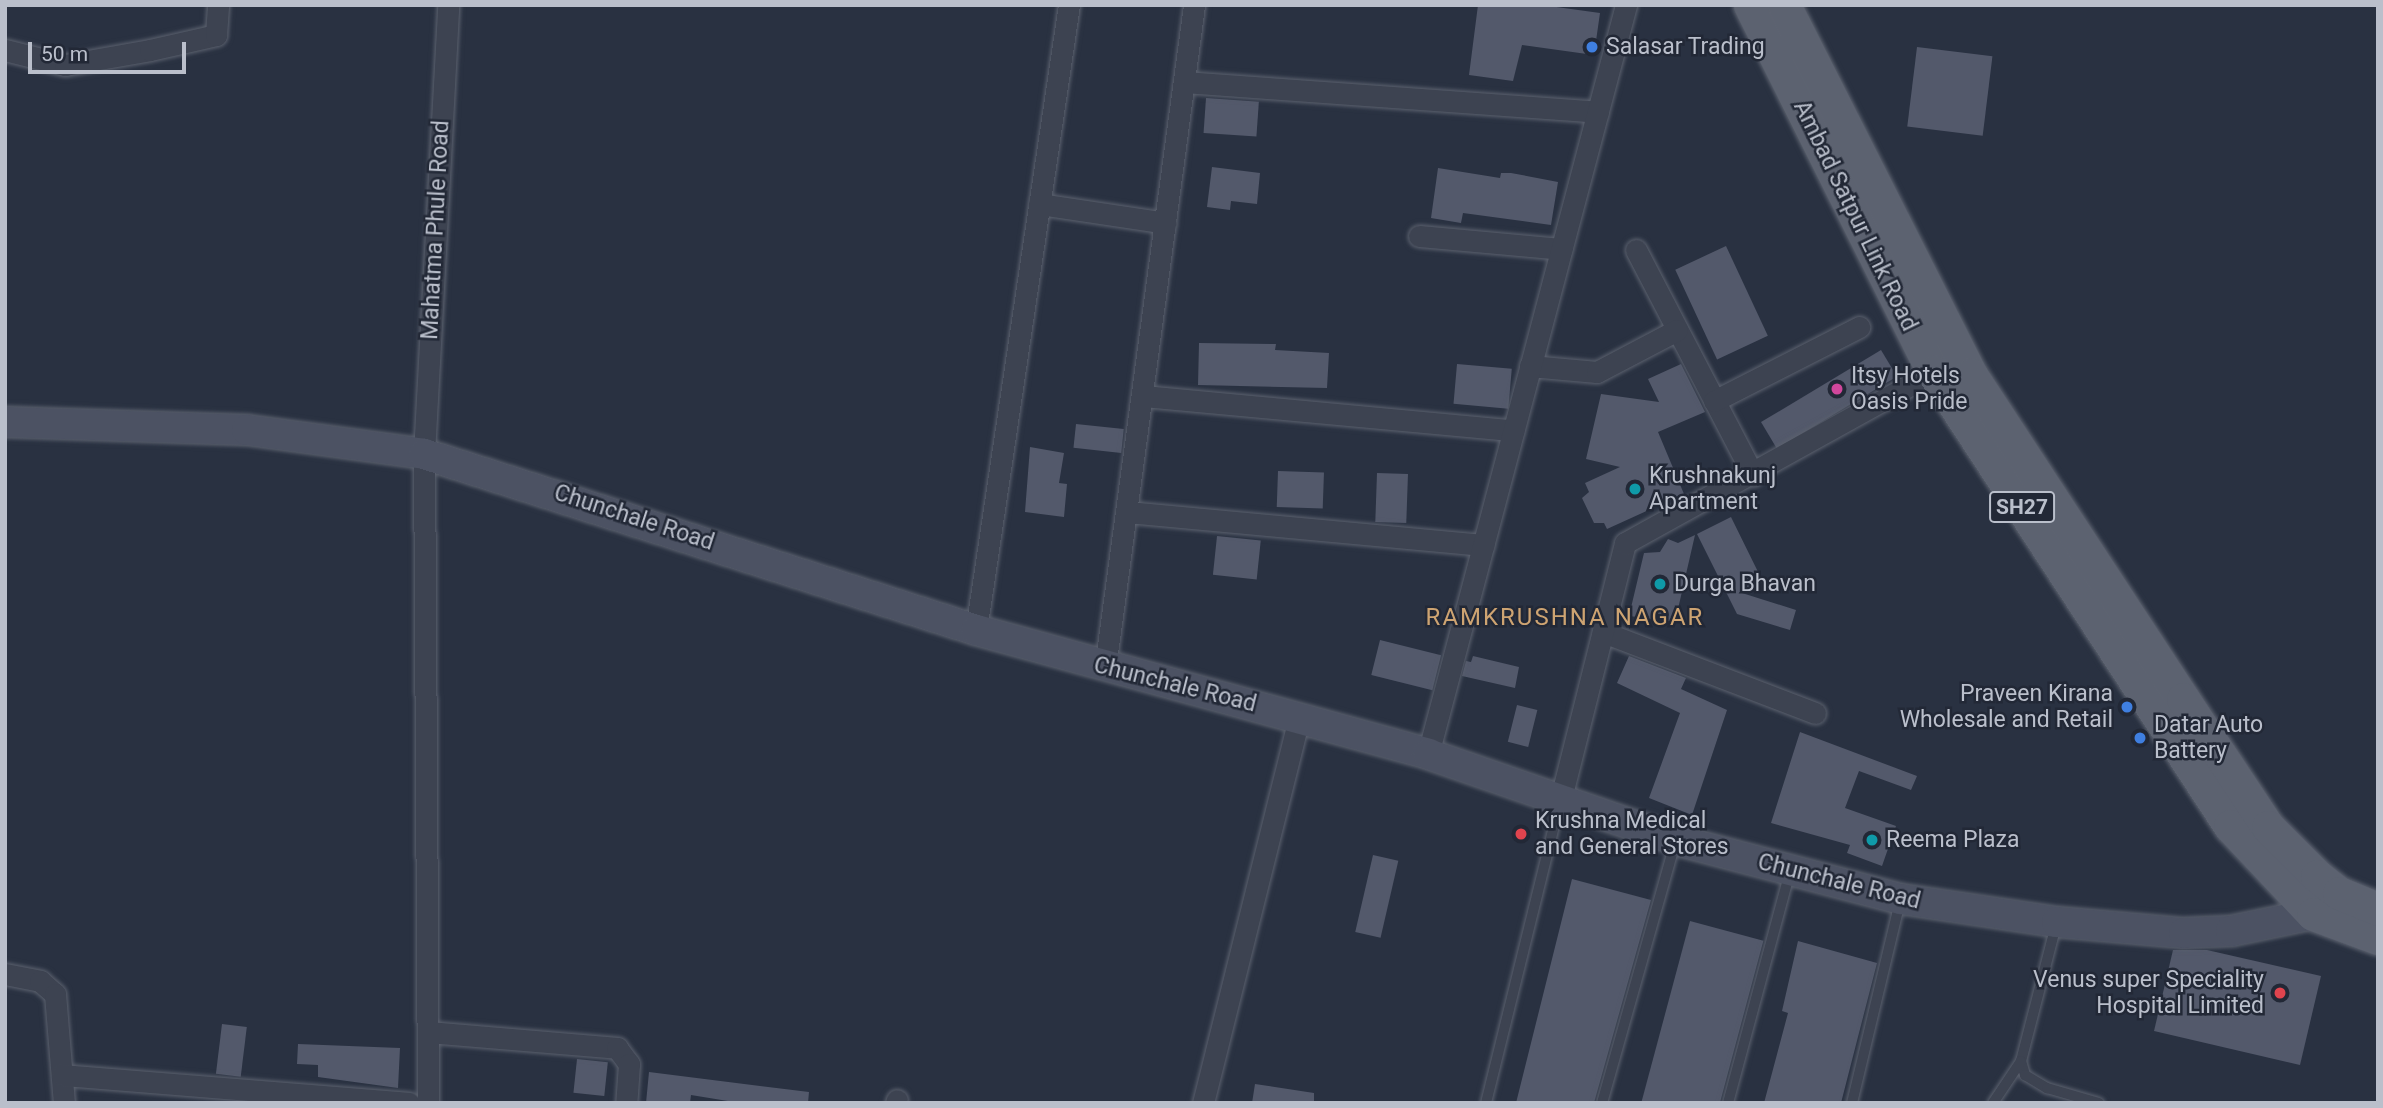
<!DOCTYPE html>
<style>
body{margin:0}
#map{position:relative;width:2383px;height:1108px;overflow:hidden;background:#293141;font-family:Roboto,sans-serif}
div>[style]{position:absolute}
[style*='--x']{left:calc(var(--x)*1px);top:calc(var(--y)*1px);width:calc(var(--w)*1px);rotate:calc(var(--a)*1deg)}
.building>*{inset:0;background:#53596b;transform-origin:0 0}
.roads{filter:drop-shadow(0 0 2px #5b616e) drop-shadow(0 0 2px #5b616e)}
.lane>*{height:10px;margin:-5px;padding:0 5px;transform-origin:5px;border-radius:5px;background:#3d4351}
.street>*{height:21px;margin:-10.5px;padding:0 10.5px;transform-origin:10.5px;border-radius:10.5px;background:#3d4351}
.secondary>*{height:30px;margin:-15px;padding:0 15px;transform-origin:15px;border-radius:15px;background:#4c5263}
.primary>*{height:33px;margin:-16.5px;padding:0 16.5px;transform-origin:16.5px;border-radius:16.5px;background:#5c6270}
.dots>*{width:19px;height:19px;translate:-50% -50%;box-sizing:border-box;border:4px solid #222836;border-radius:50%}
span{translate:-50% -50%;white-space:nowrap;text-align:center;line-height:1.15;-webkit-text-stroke:5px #222836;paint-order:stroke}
.shield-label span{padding:2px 5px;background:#222836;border:2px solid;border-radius:5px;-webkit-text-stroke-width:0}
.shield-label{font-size:21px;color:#babfcb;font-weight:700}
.poi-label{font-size:23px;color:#babfcb}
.left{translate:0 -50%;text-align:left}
.right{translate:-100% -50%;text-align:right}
.street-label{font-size:23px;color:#babfcb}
.neighbourhood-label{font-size:24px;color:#cea472;letter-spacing:2px}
.frame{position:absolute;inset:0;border:7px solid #babfcb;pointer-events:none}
.scale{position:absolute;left:28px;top:42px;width:158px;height:32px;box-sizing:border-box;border:4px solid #babfcb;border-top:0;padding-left:9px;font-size:21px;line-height:24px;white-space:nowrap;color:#babfcb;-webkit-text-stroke:5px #222836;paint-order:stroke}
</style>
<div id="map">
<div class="building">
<i style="clip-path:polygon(1478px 5px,1542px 5px,1600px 13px,1594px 55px,1522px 45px,1513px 81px,1469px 75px)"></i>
<i style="left:1917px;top:47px;width:76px;height:80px;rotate:7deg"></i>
<i style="left:1206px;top:98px;width:53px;height:35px;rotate:4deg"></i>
<i style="clip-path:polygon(1212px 167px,1260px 173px,1257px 204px,1231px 201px,1230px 210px,1207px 207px)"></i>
<i style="clip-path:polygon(1438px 168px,1500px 178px,1501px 173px,1511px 173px,1558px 182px,1551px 225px,1463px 213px,1461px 223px,1431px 218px)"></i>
<i style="left:1726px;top:246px;width:99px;height:56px;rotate:65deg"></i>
<i style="clip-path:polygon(1199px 343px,1276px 344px,1275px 350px,1329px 353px,1327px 388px,1198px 385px)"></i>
<i style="left:1881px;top:350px;width:31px;height:140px;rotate:59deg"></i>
<i style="left:1457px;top:364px;width:55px;height:40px;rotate:5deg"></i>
<i style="clip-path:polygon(1681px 364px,1705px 412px,1658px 432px,1684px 494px,1607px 529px,1604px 523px,1594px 523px,1582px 498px,1589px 492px,1585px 483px,1620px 467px,1586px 459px,1601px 394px,1659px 402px,1648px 379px)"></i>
<i style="left:1076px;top:424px;width:48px;height:24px;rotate:6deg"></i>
<i style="clip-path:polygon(1030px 447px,1064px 453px,1059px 483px,1067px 484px,1064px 517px,1025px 512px)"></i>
<i style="left:1278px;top:471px;width:46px;height:36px;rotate:2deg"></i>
<i style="left:1377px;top:473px;width:31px;height:49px;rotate:2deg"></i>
<i style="clip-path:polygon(1731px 517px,1763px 582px,1742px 593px,1796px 610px,1790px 630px,1737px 614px,1697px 534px)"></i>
<i style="clip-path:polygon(1695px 535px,1675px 622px,1629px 616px,1644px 553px,1660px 552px,1668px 539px,1678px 543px)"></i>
<i style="left:1217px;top:536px;width:44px;height:39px;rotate:6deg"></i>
<i style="left:1380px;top:640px;width:63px;height:36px;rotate:14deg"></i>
<i style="clip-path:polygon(1473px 656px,1519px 667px,1515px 688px,1462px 676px,1466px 661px,1471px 662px)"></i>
<i style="clip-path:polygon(1629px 656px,1686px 678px,1681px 689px,1727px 710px,1692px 815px,1649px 798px,1680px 713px,1617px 683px)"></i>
<i style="left:1517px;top:705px;width:21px;height:38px;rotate:14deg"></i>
<i style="clip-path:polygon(1800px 732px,1917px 776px,1911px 790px,1859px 771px,1845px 808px,1896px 826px,1882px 866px,1847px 853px,1850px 845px,1771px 823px)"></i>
<i style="left:1373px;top:855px;width:26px;height:79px;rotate:13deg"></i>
<i style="clip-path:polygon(1572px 879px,1651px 900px,1594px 1103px,1516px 1103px)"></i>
<i style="left:1690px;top:921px;width:76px;height:188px;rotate:15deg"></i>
<i style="clip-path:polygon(1798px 941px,1877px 963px,1841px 1103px,1764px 1103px,1788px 1013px,1782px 1011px)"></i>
<i style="clip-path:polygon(2173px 950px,2207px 950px,2321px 976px,2300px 1065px,2154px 1031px)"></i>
<i style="left:222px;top:1024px;width:25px;height:50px;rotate:7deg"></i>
<i style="clip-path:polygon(298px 1044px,400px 1048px,398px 1088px,318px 1077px,318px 1065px,297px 1064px)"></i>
<i style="left:577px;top:1059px;width:31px;height:34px;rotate:6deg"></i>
<i style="clip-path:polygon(649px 1072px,809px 1092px,808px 1103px,740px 1103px,691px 1095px,690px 1103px,646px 1103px)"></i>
<i style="clip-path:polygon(1255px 1084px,1314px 1093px,1314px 1103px,1252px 1103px)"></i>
</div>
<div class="roads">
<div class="lane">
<i style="--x:2056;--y:925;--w:140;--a:104.4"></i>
<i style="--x:2021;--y:1061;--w:15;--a:74"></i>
<i style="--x:2025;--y:1075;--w:26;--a:31"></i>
<i style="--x:2047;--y:1088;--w:54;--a:16.1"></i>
<i style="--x:1486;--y:1103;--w:310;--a:-76.2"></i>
<i style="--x:1602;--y:1103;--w:270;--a:-74.3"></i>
<i style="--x:1728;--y:1103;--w:239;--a:-75"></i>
<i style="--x:1852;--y:1103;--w:208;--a:-76.6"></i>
<i style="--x:1993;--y:1103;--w:50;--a:-56.3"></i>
</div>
<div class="street">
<i style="--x:5;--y:50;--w:62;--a:14"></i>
<i style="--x:65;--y:65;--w:86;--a:-10"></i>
<i style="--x:150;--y:50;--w:68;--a:-12.8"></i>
<i style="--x:216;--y:35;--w:30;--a:-86"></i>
<i style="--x:1184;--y:82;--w:415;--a:4.1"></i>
<i style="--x:1039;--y:204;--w:128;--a:8.5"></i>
<i style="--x:1419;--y:236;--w:143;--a:5.2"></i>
<i style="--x:1636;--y:250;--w:254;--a:62.5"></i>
<i style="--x:1530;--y:366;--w:67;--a:5.1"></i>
<i style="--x:1597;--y:372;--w:90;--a:-27.7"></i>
<i style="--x:1143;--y:396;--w:372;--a:5.3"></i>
<i style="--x:1714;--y:401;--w:163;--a:-27"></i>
<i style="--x:1127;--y:512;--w:358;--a:5.3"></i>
<i style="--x:976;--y:630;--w:632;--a:-81.54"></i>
<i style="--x:1603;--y:632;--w:227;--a:20.9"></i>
<i style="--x:1105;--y:668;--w:669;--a:-82.35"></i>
<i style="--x:1428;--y:754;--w:775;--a:-75.19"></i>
<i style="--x:1560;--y:802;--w:267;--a:-75.9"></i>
<i style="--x:1625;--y:543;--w:352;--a:-29"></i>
<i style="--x:5;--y:974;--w:36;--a:11"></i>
<i style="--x:40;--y:981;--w:20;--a:41"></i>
<i style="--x:55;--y:994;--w:109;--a:85.3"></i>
<i style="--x:428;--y:1032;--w:190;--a:4.8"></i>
<i style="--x:617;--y:1048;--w:20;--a:53"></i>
<i style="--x:629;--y:1064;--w:39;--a:94"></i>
<i style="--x:62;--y:1075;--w:348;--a:4.6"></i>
<i style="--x:428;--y:1103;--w:649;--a:-90.35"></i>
<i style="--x:424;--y:454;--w:450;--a:-86.9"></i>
<i style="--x:896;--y:1103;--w:3;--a:-72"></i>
<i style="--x:1203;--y:1103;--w:398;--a:-76"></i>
</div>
<div class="secondary">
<i style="--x:5;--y:422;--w:242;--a:1.9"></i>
<i style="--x:247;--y:430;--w:179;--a:7.7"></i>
<i style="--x:424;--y:454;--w:579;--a:17.68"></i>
<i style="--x:976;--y:630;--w:469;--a:15.3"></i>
<i style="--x:1428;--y:754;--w:262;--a:19.1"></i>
<i style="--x:1676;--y:840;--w:233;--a:14.7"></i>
<i style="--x:1901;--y:899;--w:158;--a:8.4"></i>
<i style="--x:2057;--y:922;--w:127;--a:5"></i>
<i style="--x:2184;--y:933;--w:47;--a:-2.4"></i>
<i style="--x:2231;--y:931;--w:84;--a:-11.7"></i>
<i style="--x:2313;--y:914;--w:21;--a:-39"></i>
</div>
<div class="primary">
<i style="--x:1750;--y:5;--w:410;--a:63.5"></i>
<i style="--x:1933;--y:372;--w:543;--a:56.81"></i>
<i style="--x:2230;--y:826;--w:121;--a:46.7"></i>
<i style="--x:2313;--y:914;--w:69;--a:20.3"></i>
<i style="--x:1784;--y:5;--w:415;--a:63.2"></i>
<i style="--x:1971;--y:375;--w:387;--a:56.8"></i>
<i style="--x:2183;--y:699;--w:154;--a:56.4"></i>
<i style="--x:2268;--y:827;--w:69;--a:45"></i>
<i style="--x:2317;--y:876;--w:28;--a:38"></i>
<i style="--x:2339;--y:893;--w:42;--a:22.3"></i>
</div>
</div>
<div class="dots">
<i style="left:1592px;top:47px;background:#3f7fe0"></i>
<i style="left:1837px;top:389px;background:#d1479c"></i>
<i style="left:1635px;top:489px;background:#0f9aa8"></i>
<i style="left:1660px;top:584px;background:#0f9aa8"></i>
<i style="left:2127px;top:707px;background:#3f7fe0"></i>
<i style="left:2140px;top:738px;background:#3f7fe0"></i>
<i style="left:1521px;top:834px;background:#e0444e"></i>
<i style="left:1872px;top:840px;background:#0f9aa8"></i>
<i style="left:2280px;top:993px;background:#e0444e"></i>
</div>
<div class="shield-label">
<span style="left:2022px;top:507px">SH27</span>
</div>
<div class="poi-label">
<span class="left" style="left:1606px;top:47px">Salasar Trading</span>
<span class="left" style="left:1851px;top:389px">Itsy Hotels<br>Oasis Pride</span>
<span class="left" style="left:1649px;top:489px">Krushnakunj<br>Apartment</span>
<span class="left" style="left:1674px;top:584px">Durga Bhavan</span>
<span class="right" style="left:2113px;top:707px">Praveen Kirana<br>Wholesale and Retail</span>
<span class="left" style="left:2154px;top:738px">Datar Auto<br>Battery</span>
<span class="left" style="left:1535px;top:834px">Krushna Medical<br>and General Stores</span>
<span class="left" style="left:1886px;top:840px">Reema Plaza</span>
<span class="right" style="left:2264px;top:993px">Venus super Speciality<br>Hospital Limited</span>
</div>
<div class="street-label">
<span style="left:1855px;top:216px;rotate:64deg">Ambad Satpur Link Road</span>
<span style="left:436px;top:230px;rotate:-87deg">Mahatma Phule Road</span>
<span style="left:634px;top:518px;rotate:18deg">Chunchale Road</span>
<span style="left:1175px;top:685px;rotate:14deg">Chunchale Road</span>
<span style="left:1839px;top:882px;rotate:14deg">Chunchale Road</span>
</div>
<div class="neighbourhood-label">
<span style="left:1565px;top:618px">RAMKRUSHNA NAGAR</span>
</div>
<div class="frame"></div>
<div class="scale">50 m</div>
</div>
